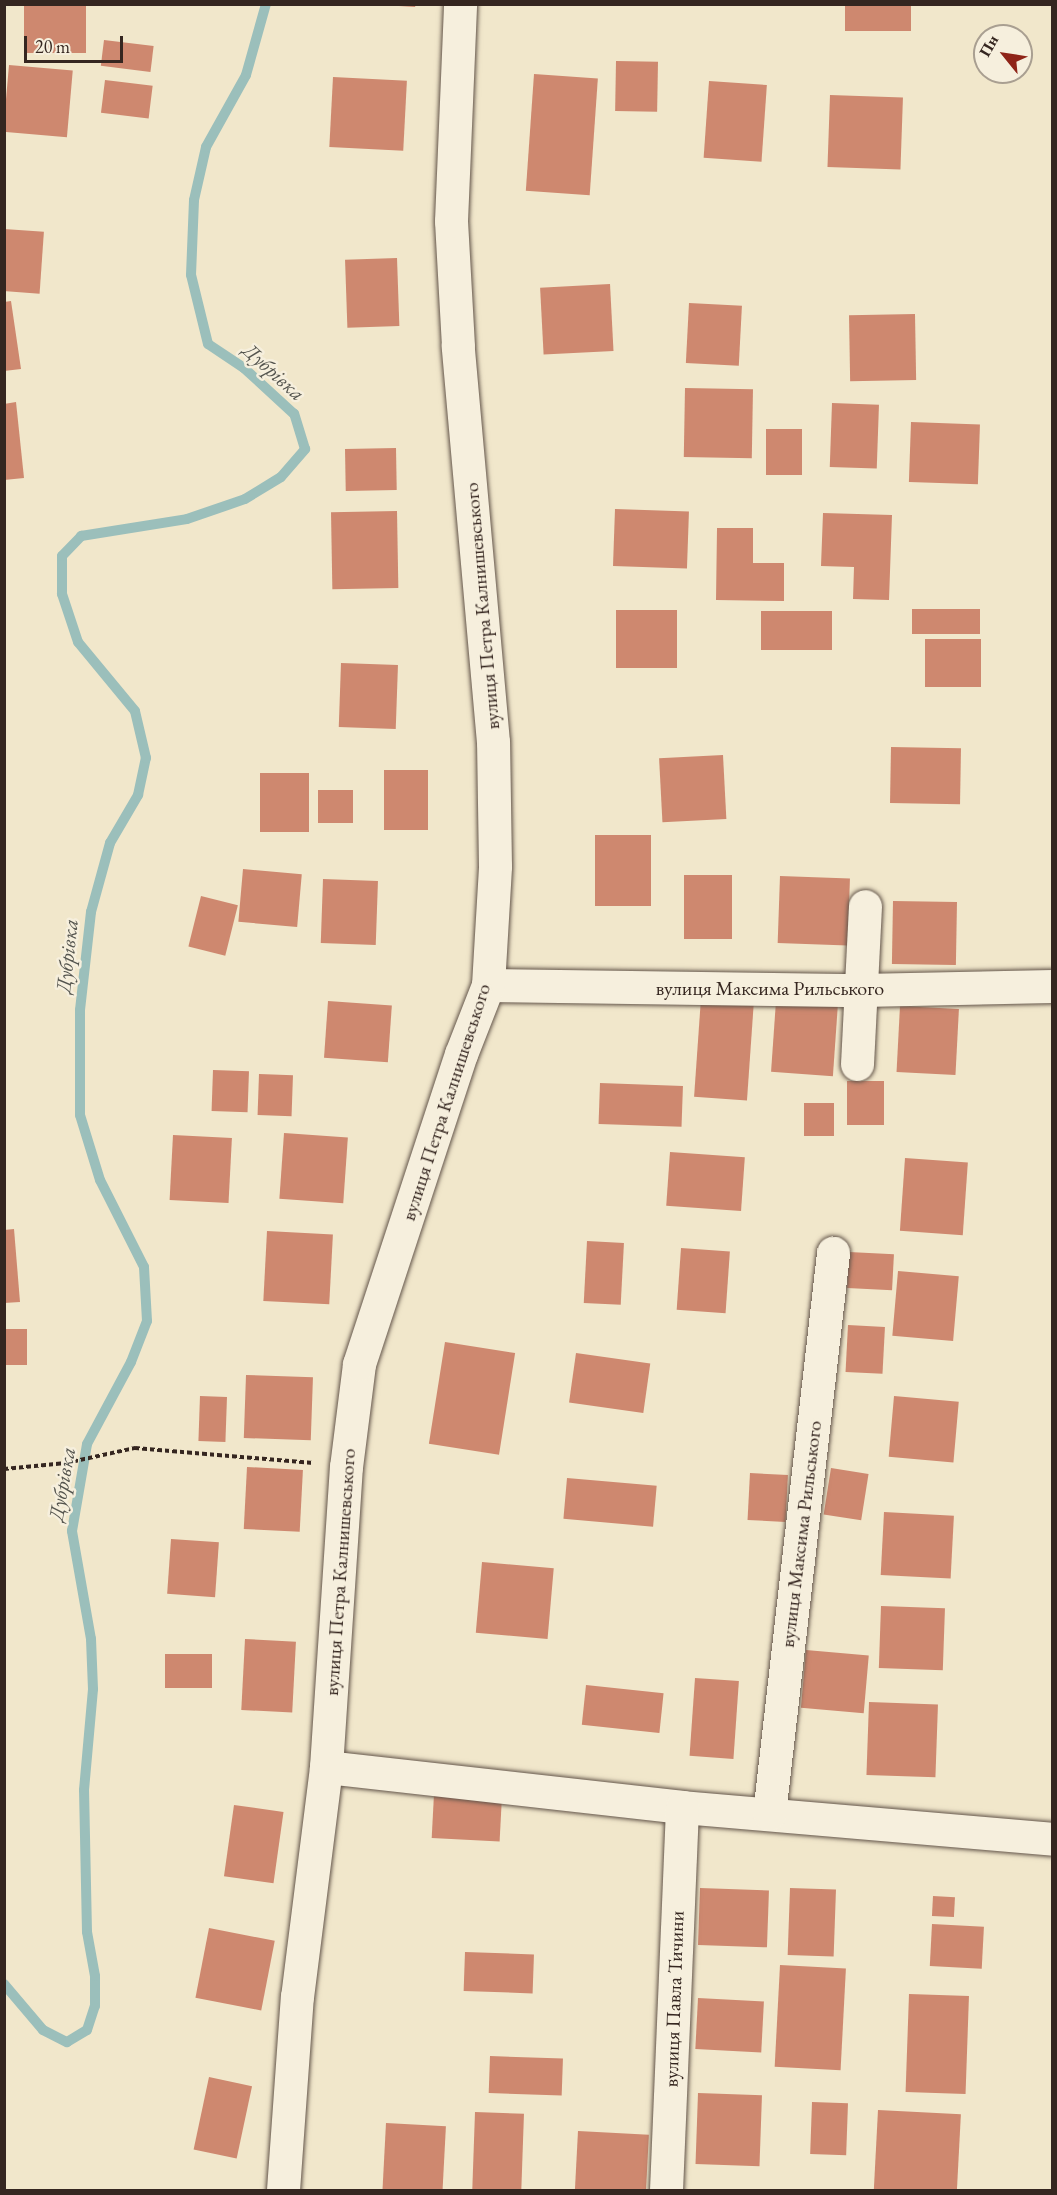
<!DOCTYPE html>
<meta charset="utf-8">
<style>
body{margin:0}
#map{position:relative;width:1057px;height:2195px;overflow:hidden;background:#f1e7cb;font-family:"EB Garamond",serif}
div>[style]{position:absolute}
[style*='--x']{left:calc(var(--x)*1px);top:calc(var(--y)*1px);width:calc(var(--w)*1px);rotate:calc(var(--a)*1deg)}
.stream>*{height:10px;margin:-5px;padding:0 5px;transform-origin:5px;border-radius:5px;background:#9bbfbb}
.building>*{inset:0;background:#ce886f;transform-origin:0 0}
.path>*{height:4px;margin-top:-2px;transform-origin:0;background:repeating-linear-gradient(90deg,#352620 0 4.5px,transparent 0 7.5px)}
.roads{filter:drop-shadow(0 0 2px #64564b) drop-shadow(0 0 2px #64564b)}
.minor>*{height:33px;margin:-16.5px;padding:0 16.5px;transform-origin:16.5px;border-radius:16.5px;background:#f6efdd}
span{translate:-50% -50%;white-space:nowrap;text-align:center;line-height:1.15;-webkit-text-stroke:5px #f6efdd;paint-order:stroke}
.street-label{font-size:20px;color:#352620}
.water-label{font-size:21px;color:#54544e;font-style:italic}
.frame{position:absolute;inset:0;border:6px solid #352620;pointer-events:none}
.north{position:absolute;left:973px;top:24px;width:60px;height:60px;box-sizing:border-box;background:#f6efdd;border:2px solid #a99f91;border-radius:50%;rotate:300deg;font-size:16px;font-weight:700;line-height:24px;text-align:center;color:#352620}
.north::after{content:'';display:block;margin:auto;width:21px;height:27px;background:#8f2418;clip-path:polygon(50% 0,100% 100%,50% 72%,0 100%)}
.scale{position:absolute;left:24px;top:36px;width:99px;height:27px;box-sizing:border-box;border:3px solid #352620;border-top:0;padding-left:8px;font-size:18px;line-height:21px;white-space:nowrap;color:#352620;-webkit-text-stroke:4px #f6efdd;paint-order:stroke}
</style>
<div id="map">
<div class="stream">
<i style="--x:4;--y:1984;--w:60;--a:49.7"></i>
<i style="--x:43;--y:2030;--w:27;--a:27"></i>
<i style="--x:67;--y:2042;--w:23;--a:-31"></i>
<i style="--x:87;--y:2030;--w:25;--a:-72"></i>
<i style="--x:95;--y:2006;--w:30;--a:-90"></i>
<i style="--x:95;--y:1976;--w:45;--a:-100.3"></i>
<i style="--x:87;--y:1932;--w:142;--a:-91.2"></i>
<i style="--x:84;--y:1790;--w:101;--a:-84.9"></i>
<i style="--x:93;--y:1689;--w:50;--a:-92.3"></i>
<i style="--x:91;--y:1639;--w:110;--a:-100"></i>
<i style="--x:72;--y:1531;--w:88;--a:-80.2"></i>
<i style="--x:87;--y:1444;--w:93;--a:-61.8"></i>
<i style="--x:131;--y:1362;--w:44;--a:-68.7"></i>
<i style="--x:147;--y:1321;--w:54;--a:-93.2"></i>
<i style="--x:144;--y:1267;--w:97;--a:-116.8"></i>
<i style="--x:100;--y:1180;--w:68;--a:-107.1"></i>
<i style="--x:80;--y:1115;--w:105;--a:-90"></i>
<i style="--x:80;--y:1010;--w:99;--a:-83.6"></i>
<i style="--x:91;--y:912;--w:72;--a:-74.6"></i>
<i style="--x:110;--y:843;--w:56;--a:-59.7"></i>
<i style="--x:138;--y:795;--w:38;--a:-78"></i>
<i style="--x:146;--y:758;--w:48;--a:-103.2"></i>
<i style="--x:135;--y:711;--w:89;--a:-129.6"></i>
<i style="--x:78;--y:642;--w:51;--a:-108.4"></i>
<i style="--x:62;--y:594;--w:38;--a:-90"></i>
<i style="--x:62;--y:556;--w:28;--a:-46"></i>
<i style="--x:81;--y:536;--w:107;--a:-9.1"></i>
<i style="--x:187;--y:519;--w:61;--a:-19"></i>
<i style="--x:245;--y:499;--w:42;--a:-31.4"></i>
<i style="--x:281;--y:477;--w:37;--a:-49"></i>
<i style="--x:305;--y:449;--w:37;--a:-107"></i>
<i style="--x:294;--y:414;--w:68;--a:-137.4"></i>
<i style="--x:244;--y:368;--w:43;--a:-146.3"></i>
<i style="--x:208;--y:344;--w:71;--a:-103.8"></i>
<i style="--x:191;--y:275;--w:75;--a:-87.7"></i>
<i style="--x:194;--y:200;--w:54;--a:-77.2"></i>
<i style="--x:206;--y:147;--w:82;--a:-60.9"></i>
<i style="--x:246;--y:75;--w:74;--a:-74.3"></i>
</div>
<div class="building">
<i style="left:24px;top:4px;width:62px;height:49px"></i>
<i style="clip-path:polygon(399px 4px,416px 4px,415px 7px,399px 6px)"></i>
<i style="left:845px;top:4px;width:66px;height:27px"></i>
<i style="left:104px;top:40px;width:50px;height:26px;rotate:7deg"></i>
<i style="left:616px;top:61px;width:42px;height:50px;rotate:1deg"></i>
<i style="left:9px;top:65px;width:64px;height:67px;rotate:5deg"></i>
<i style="left:534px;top:74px;width:64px;height:117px;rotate:4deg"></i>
<i style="left:333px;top:77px;width:74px;height:70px;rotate:3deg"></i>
<i style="left:105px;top:80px;width:48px;height:33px;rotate:7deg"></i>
<i style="left:709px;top:81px;width:58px;height:77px;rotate:4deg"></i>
<i style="left:830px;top:95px;width:73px;height:72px;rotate:2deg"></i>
<i style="left:4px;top:229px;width:40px;height:62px;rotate:4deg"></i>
<i style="left:397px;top:258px;width:68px;height:52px;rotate:88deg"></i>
<i style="left:610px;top:284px;width:67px;height:70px;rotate:87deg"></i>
<i style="clip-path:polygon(11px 301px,21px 369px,4px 371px,4px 302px)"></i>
<i style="left:689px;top:303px;width:53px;height:60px;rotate:3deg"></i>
<i style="left:915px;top:314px;width:66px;height:66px;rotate:89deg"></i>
<i style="left:685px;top:388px;width:68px;height:69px;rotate:1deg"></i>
<i style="clip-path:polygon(16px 402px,24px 478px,4px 480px,4px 404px)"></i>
<i style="left:832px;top:403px;width:47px;height:64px;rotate:2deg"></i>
<i style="left:911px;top:422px;width:69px;height:60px;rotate:2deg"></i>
<i style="left:766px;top:429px;width:36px;height:46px"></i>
<i style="left:396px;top:448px;width:42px;height:51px;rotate:89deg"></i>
<i style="left:615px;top:509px;width:74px;height:57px;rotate:2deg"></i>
<i style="left:397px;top:511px;width:77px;height:66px;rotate:89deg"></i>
<i style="clip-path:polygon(823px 513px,892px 515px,889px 600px,853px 599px,854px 567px,821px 566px)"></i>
<i style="clip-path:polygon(717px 528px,753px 528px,753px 563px,784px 563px,784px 601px,716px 600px)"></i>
<i style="left:980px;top:609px;width:25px;height:68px;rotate:90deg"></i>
<i style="left:677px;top:610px;width:58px;height:61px;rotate:90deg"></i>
<i style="left:761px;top:611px;width:71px;height:39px"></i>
<i style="left:925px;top:639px;width:56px;height:48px"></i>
<i style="left:341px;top:663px;width:57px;height:64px;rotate:2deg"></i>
<i style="left:891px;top:747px;width:70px;height:56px;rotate:1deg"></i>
<i style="left:723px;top:755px;width:64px;height:64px;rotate:87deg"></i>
<i style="left:384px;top:770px;width:44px;height:60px"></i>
<i style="left:309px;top:773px;width:59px;height:49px;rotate:90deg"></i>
<i style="left:318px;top:790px;width:35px;height:33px"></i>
<i style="left:595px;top:835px;width:56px;height:71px"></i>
<i style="left:243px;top:869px;width:59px;height:53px;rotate:5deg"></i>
<i style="left:684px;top:875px;width:48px;height:64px"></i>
<i style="left:780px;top:876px;width:70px;height:67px;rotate:2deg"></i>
<i style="left:323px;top:879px;width:55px;height:64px;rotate:2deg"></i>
<i style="left:201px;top:896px;width:38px;height:52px;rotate:14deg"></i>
<i style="left:893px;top:901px;width:64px;height:63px;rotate:1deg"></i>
<i style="left:701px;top:998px;width:53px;height:99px;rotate:4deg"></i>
<i style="left:328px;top:1001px;width:64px;height:57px;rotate:4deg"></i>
<i style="left:776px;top:1001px;width:62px;height:71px;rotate:4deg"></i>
<i style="left:900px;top:1006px;width:59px;height:66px;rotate:3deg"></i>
<i style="left:213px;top:1070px;width:36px;height:41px;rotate:2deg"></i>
<i style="left:259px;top:1074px;width:34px;height:41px;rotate:2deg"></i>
<i style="left:847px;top:1081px;width:37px;height:44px"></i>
<i style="left:600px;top:1083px;width:83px;height:41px;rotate:2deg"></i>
<i style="left:804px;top:1103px;width:30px;height:33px"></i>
<i style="left:284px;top:1133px;width:64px;height:66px;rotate:4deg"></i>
<i style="left:173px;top:1135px;width:59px;height:65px;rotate:3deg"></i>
<i style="left:670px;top:1152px;width:75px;height:54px;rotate:4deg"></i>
<i style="left:905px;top:1158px;width:63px;height:73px;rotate:4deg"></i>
<i style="clip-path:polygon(14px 1229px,20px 1302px,4px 1303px,4px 1230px)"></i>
<i style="left:267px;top:1231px;width:66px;height:70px;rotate:3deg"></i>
<i style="left:587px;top:1241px;width:37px;height:62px;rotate:3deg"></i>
<i style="left:681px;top:1248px;width:49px;height:62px;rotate:4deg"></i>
<i style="left:849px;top:1252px;width:45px;height:36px;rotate:3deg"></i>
<i style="left:898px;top:1271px;width:61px;height:65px;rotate:5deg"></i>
<i style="left:848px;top:1325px;width:37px;height:47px;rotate:3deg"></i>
<i style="left:4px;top:1329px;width:23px;height:36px"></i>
<i style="left:445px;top:1342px;width:71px;height:103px;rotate:9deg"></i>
<i style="left:576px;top:1353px;width:75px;height:50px;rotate:8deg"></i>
<i style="left:246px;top:1375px;width:67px;height:63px;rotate:2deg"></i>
<i style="left:200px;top:1396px;width:27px;height:45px;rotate:2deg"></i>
<i style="left:894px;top:1396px;width:65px;height:61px;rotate:5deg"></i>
<i style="left:247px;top:1467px;width:56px;height:62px;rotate:3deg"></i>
<i style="left:831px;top:1468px;width:38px;height:47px;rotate:9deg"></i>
<i style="left:750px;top:1473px;width:38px;height:47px;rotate:3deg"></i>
<i style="left:567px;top:1478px;width:90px;height:41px;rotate:5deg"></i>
<i style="left:884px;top:1512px;width:70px;height:63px;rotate:3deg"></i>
<i style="left:171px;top:1539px;width:48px;height:55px;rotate:4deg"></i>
<i style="left:482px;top:1562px;width:72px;height:71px;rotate:5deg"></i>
<i style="left:881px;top:1606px;width:64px;height:62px;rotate:2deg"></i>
<i style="left:245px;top:1639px;width:51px;height:71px;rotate:3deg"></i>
<i style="left:806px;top:1650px;width:63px;height:58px;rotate:5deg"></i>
<i style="left:212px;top:1654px;width:34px;height:47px;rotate:90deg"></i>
<i style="left:695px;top:1678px;width:44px;height:78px;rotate:4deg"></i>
<i style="left:586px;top:1685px;width:78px;height:40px;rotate:6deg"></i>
<i style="left:869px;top:1702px;width:69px;height:73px;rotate:2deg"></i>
<i style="left:434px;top:1794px;width:68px;height:44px;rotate:3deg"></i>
<i style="left:234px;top:1805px;width:50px;height:72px;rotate:8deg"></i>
<i style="left:700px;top:1888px;width:69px;height:57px;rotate:2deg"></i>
<i style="left:790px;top:1888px;width:46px;height:67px;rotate:2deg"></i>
<i style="left:933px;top:1896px;width:22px;height:20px;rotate:3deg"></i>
<i style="left:932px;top:1924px;width:52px;height:42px;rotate:3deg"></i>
<i style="left:209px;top:1928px;width:67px;height:71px;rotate:11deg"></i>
<i style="left:465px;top:1952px;width:69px;height:39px;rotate:2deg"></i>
<i style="left:780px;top:1965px;width:66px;height:102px;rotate:3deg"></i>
<i style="left:909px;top:1994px;width:60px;height:98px;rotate:2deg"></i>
<i style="left:698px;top:1998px;width:66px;height:51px;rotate:3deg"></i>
<i style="left:490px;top:2056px;width:73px;height:37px;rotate:2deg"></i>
<i style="left:209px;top:2077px;width:44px;height:74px;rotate:12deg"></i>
<i style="left:698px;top:2093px;width:64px;height:71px;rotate:2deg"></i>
<i style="left:812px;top:2102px;width:36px;height:52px;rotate:2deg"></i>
<i style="left:878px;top:2110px;width:83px;height:80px;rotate:3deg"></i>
<i style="left:475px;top:2112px;width:49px;height:78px;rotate:2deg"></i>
<i style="left:386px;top:2123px;width:60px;height:67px;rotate:3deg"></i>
<i style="left:578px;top:2131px;width:71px;height:59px;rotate:3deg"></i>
</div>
<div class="path">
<i style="--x:4;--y:1469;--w:62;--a:-5.5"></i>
<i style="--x:66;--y:1463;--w:71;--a:-12.3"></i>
<i style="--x:135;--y:1448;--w:179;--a:4.8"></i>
</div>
<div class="roads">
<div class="minor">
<i style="--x:488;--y:985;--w:373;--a:0.8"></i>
<i style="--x:861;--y:990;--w:191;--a:-1.2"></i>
<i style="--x:857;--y:1064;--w:158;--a:-87.1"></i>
<i style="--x:326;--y:1767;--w:358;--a:6.4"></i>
<i style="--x:682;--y:1807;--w:371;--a:4.9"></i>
<i style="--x:769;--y:1814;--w:565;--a:-83.49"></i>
<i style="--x:283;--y:2190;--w:194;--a:-85.9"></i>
<i style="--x:297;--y:1997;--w:232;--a:-82.8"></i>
<i style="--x:326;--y:1767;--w:301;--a:-86.2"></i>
<i style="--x:346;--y:1467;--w:104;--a:-82.8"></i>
<i style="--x:359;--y:1364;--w:326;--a:-71.8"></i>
<i style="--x:461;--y:1054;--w:74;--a:-68.6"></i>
<i style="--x:488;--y:985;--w:119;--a:-86.6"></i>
<i style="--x:495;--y:866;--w:124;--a:-90.9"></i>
<i style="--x:493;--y:742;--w:398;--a:-95.1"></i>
<i style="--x:458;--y:346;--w:125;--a:-93.2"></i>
<i style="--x:451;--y:221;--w:217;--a:-87.6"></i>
<i style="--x:666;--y:2190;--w:383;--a:-87.6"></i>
</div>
</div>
<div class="street-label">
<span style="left:482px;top:606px;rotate:-95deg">вулиця Петра Калнишевського</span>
<span style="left:770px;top:988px">вулиця Максима Рильського</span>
<span style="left:446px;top:1102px;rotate:-72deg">вулиця Петра Калнишевського</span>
<span style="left:801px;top:1534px;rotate:-83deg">вулиця Максима Рильського</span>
<span style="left:340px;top:1572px;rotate:-86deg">вулиця Петра Калнишевського</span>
<span style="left:674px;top:1999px;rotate:-88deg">вулиця Павла Тичини</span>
</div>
<div class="water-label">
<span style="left:274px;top:372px;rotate:42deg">Дубрівка</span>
<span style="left:67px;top:956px;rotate:-84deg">Дубрівка</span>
<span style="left:62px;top:1484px;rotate:-80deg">Дубрівка</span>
</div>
<div class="frame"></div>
<div class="north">Пн</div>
<div class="scale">20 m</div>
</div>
